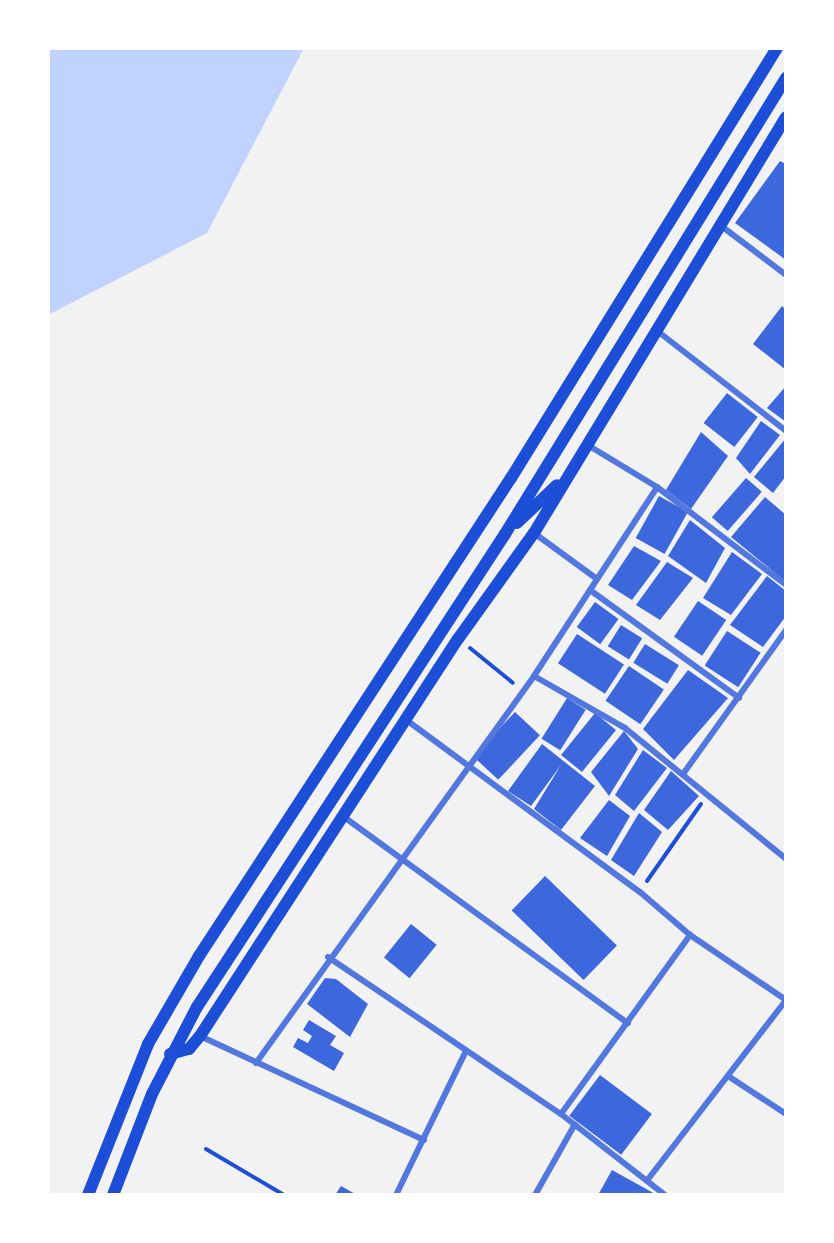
<!DOCTYPE html>
<style>
body{margin:0}
#map{position:relative;width:834px;height:1243px;overflow:hidden;background:#f2f2f2;font-family:Overpass,sans-serif}
div>[style]{position:absolute}
[style*='--x']{left:calc(var(--x)*1px);top:calc(var(--y)*1px);width:calc(var(--w)*1px);rotate:calc(var(--a)*1deg)}
.water>*{inset:0;background:#bfd3fe}
.building>*{inset:0;background:#3d67dc;transform-origin:0 0}
.path>*{height:4px;margin:-2px;padding:0 2px;transform-origin:2px;border-radius:2px;background:#1d4ed8}
.minor>*{height:6px;margin:-3px;padding:0 3px;transform-origin:3px;border-radius:3px;background:#5277de}
.secondary>*{height:12px;margin:-6px;padding:0 6px;transform-origin:6px;border-radius:6px;background:#1d4ed8}
span{translate:-50% -50%;white-space:nowrap;text-align:center;line-height:1.15;-webkit-text-stroke:4.5px #fff;paint-order:stroke}
.frame{position:absolute;inset:0;border:50px solid #fff;pointer-events:none}
</style>
<div id="map">
<div class="water">
<i style="clip-path:polygon(48px 48px,304px 48px,207px 233px,48px 315px)"></i>
</div>
<div class="building">
<i style="clip-path:polygon(780px 161px,786px 164px,786px 260px,735px 223px)"></i>
<i style="clip-path:polygon(782px 306px,786px 310px,786px 370px,753px 344px)"></i>
<i style="clip-path:polygon(786px 386px,786px 422px,767px 408px)"></i>
<i style="left:727px;top:393px;width:39px;height:38px;rotate:38deg"></i>
<i style="clip-path:polygon(761px 421px,780px 435px,750px 474px,736px 458px)"></i>
<i style="clip-path:polygon(701px 432px,728px 456px,691px 509px,666px 490px)"></i>
<i style="clip-path:polygon(786px 438px,786px 476px,773px 493px,754px 477px)"></i>
<i style="left:746px;top:478px;width:21px;height:52px;rotate:41deg"></i>
<i style="left:659px;top:496px;width:33px;height:48px;rotate:29deg"></i>
<i style="clip-path:polygon(765px 497px,786px 515px,786px 582px,731px 537px)"></i>
<i style="clip-path:polygon(690px 520px,725px 548px,706px 583px,668px 556px)"></i>
<i style="clip-path:polygon(634px 546px,661px 561px,632px 600px,608px 585px)"></i>
<i style="clip-path:polygon(732px 552px,762px 574px,731px 615px,703px 598px)"></i>
<i style="clip-path:polygon(667px 562px,693px 578px,660px 620px,636px 605px)"></i>
<i style="clip-path:polygon(767px 576px,786px 591px,786px 616px,763px 647px,730px 625px)"></i>
<i style="left:698px;top:601px;width:34px;height:43px;rotate:34deg"></i>
<i style="left:595px;top:602px;width:29px;height:31px;rotate:36deg"></i>
<i style="left:621px;top:625px;width:25px;height:25px;rotate:32deg"></i>
<i style="left:727px;top:631px;width:40px;height:41px;rotate:33deg"></i>
<i style="left:577px;top:634px;width:56px;height:35px;rotate:33deg"></i>
<i style="left:645px;top:644px;width:40px;height:22px;rotate:32deg"></i>
<i style="left:629px;top:666px;width:42px;height:42px;rotate:34deg"></i>
<i style="clip-path:polygon(688px 670px,728px 698px,674px 760px,643px 729px)"></i>
<i style="left:567px;top:698px;width:22px;height:48px;rotate:32deg"></i>
<i style="left:515px;top:712px;width:34px;height:61px;rotate:43deg"></i>
<i style="left:595px;top:713px;width:27px;height:54px;rotate:39deg"></i>
<i style="clip-path:polygon(624px 731px,638px 749px,609px 796px,591px 772px)"></i>
<i style="clip-path:polygon(542px 744px,595px 786px,561px 830px,534px 809px,561px 765px,531px 806px,508px 791px)"></i>
<i style="clip-path:polygon(643px 750px,667px 768px,634px 811px,615px 795px)"></i>
<i style="clip-path:polygon(671px 771px,699px 796px,668px 830px,644px 810px)"></i>
<i style="clip-path:polygon(609px 800px,630px 816px,607px 856px,580px 838px)"></i>
<i style="clip-path:polygon(639px 813px,662px 832px,634px 876px,611px 860px)"></i>
<i style="left:545px;top:876px;width:100px;height:48px;rotate:44deg"></i>
<i style="left:411px;top:924px;width:33px;height:43px;rotate:39deg"></i>
<i style="clip-path:polygon(325px 978px,336px 979px,368px 1004px,350px 1037px,307px 1004px)"></i>
<i style="clip-path:polygon(309px 1020px,336px 1036px,330px 1045px,344px 1053px,334px 1071px,293px 1047px,298px 1038px,308px 1043px,312px 1036px,303px 1030px)"></i>
<i style="left:600px;top:1075px;width:65px;height:51px;rotate:37deg"></i>
<i style="clip-path:polygon(612px 1170px,657px 1195px,598px 1195px)"></i>
<i style="clip-path:polygon(341px 1186px,357px 1195px,335px 1195px)"></i>
</div>
<div class="path">
<i style="--x:470;--y:648;--w:55;--a:39.1"></i>
<i style="--x:647;--y:881;--w:94;--a:-55"></i>
<i style="--x:206;--y:1149;--w:91;--a:30.5"></i>
</div>
<div class="minor">
<i style="--x:720;--y:225;--w:83;--a:37.1"></i>
<i style="--x:656;--y:330;--w:165;--a:37.8"></i>
<i style="--x:586;--y:444;--w:83;--a:31.2"></i>
<i style="--x:657;--y:487;--w:162;--a:37.2"></i>
<i style="--x:534;--y:533;--w:78;--a:36.1"></i>
<i style="--x:590;--y:590;--w:184;--a:35.9"></i>
<i style="--x:534;--y:676;--w:225;--a:-56.9"></i>
<i style="--x:405;--y:719;--w:292;--a:36.4"></i>
<i style="--x:640;--y:892;--w:66;--a:40.7"></i>
<i style="--x:690;--y:935;--w:116;--a:34.1"></i>
<i style="--x:683;--y:774;--w:177;--a:-54.4"></i>
<i style="--x:344;--y:817;--w:351;--a:36"></i>
<i style="--x:328;--y:957;--w:281;--a:34"></i>
<i style="--x:561;--y:1114;--w:132;--a:37.9"></i>
<i style="--x:200;--y:1036;--w:247;--a:24.9"></i>
<i style="--x:256;--y:1063;--w:477;--a:-54.3"></i>
<i style="--x:534;--y:676;--w:105;--a:29.7"></i>
<i style="--x:625;--y:728;--w:208;--a:39.1"></i>
<i style="--x:728;--y:1076;--w:69;--a:33.2"></i>
<i style="--x:561;--y:1114;--w:221;--a:-54.2"></i>
<i style="--x:649;--y:1178;--w:225;--a:-52.4"></i>
<i style="--x:396;--y:1195;--w:158;--a:-64.1"></i>
<i style="--x:535;--y:1195;--w:81;--a:-60.6"></i>
</div>
<div class="secondary">
<i style="--x:517;--y:523;--w:55;--a:-43.5"></i>
<i style="--x:170;--y:1054;--w:20;--a:-15"></i>
<i style="--x:189;--y:1049;--w:17;--a:-50"></i>
<i style="--x:200;--y:1036;--w:473;--a:-57"></i>
<i style="--x:458;--y:639;--w:130;--a:-54.4"></i>
<i style="--x:534;--y:533;--w:486;--a:-58.8"></i>
<i style="--x:88;--y:1195;--w:162;--a:-68.3"></i>
<i style="--x:148;--y:1044;--w:102;--a:-59.9"></i>
<i style="--x:199;--y:956;--w:571;--a:-56.87"></i>
<i style="--x:511;--y:478;--w:506;--a:-58.26"></i>
<i style="--x:113;--y:1195;--w:108;--a:-68.9"></i>
<i style="--x:152;--y:1094;--w:98;--a:-62.7"></i>
<i style="--x:197;--y:1007;--w:564;--a:-56.93"></i>
<i style="--x:505;--y:534;--w:536;--a:-58.36"></i>
</div>
<div class="frame"></div>
</div>
